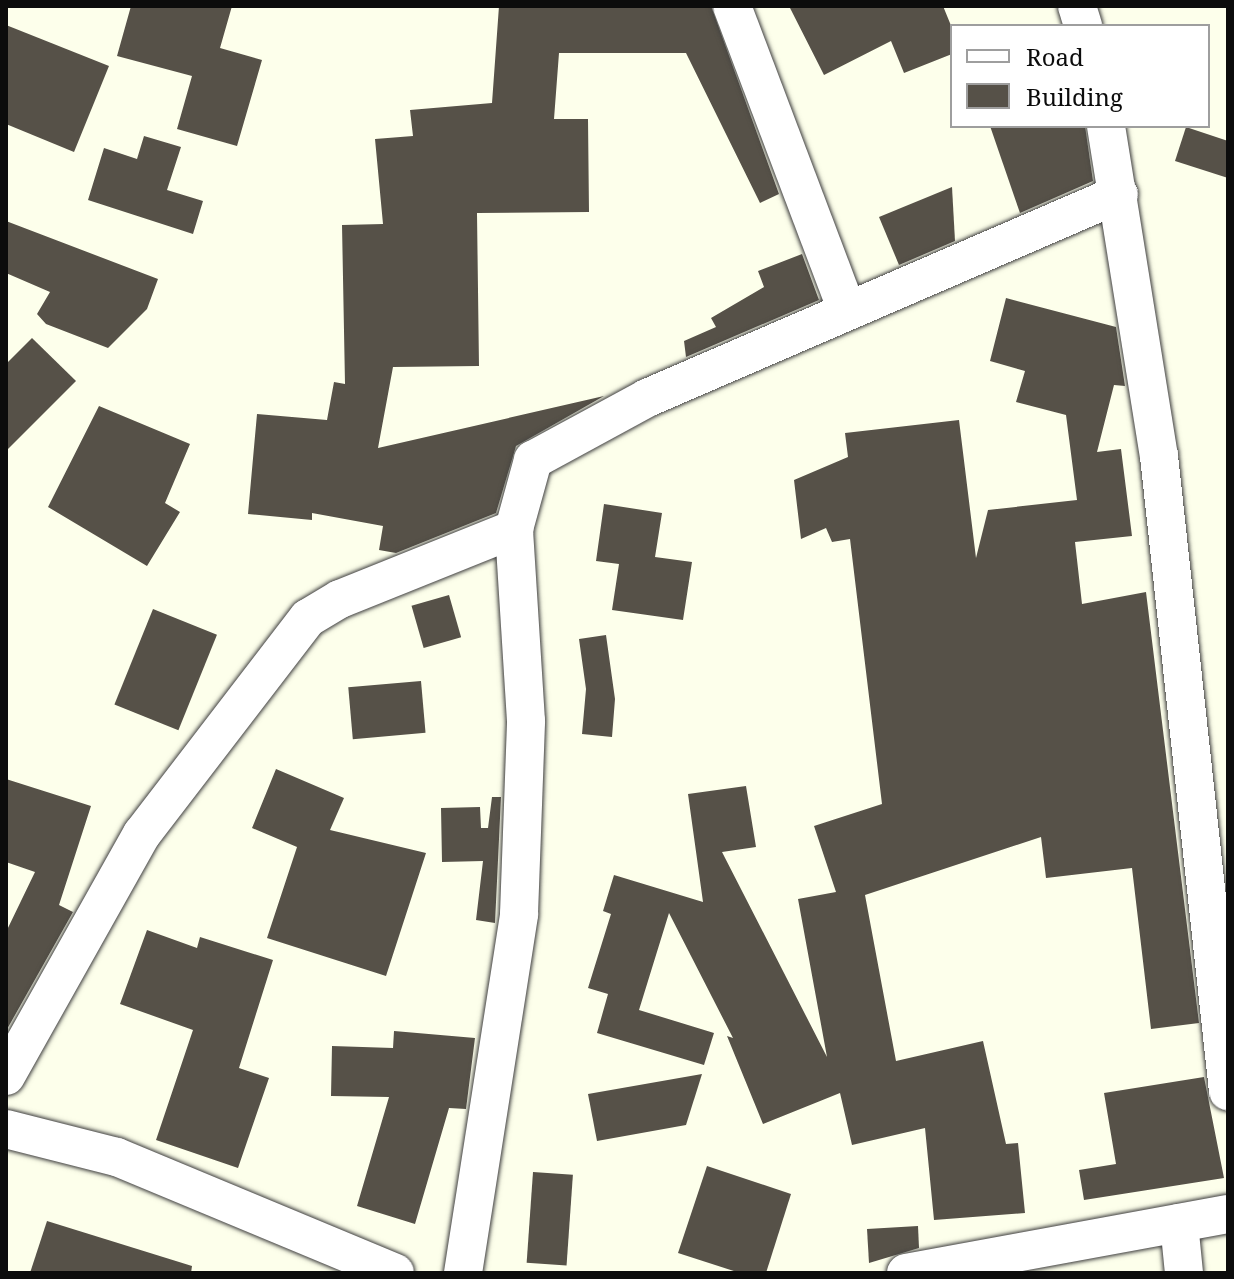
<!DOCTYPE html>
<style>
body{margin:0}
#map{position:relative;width:1234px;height:1279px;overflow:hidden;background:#fdffeb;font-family:"Noto Serif",serif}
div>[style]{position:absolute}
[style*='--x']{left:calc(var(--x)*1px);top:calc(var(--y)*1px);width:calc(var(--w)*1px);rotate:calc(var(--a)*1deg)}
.building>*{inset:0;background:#565148;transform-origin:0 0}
.roads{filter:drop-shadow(0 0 2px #3f3f3f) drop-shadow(0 0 2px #3f3f3f)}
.street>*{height:38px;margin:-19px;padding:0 19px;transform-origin:19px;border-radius:19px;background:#fff}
span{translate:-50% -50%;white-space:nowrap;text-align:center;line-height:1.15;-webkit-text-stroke:8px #fff;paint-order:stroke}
.frame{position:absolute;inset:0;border:8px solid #0c0c0c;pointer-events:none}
.legend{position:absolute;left:950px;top:24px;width:260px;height:104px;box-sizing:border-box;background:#fff;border:2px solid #9e9e9e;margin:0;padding:10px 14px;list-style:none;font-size:24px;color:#0c0c0c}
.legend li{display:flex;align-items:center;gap:16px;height:40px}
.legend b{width:40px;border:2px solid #9e9e9e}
</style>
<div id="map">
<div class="building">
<i style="clip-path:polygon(131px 6px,232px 6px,220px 48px,262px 60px,237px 146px,177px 129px,192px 76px,117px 56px)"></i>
<i style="clip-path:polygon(499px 6px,711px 6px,779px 194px,760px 203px,686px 53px,559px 53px,554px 119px,588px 119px,589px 212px,477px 213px,479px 366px,393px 367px,378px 448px,604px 396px,516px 446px,496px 513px,396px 553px,379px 550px,383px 526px,312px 513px,312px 520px,248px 514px,257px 414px,327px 420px,334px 382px,345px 384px,342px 225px,383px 224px,375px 139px,413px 136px,410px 110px,492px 103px)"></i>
<i style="clip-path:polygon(789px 6px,943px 6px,952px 28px,952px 54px,904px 73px,891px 41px,824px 75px)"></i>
<i style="clip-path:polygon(6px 25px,109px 66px,74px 152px,6px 124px)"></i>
<i style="clip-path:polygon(990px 126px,1085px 126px,1093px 181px,1020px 213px)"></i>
<i style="clip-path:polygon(1186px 127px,1228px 141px,1228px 178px,1175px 161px)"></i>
<i style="clip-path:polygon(144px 136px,181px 147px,167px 190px,203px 201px,193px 234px,88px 200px,104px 148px,137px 159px)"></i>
<i style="clip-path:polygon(952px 187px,955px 241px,899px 265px,879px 217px)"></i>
<i style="clip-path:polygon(6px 221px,158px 279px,147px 309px,108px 348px,46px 324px,37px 314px,50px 292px,6px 273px)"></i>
<i style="clip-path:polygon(802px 254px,819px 300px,686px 357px,684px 341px,716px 327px,711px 318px,764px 287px,758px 271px)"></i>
<i style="clip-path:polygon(1006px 298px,1116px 327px,1125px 386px,1114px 385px,1097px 452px,1121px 449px,1132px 536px,1075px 542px,1082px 604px,1146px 592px,1199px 1023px,1151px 1029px,1132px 868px,1046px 878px,1041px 837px,865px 895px,896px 1061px,983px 1041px,1006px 1144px,1018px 1143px,1025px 1213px,934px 1220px,925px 1128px,852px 1145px,840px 1093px,763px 1124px,727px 1036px,733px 1038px,669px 913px,639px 1010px,714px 1033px,704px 1065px,597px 1033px,608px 994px,588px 988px,611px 914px,603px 911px,614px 875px,703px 902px,688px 794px,746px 786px,756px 847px,722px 852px,827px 1057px,798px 899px,836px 892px,814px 826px,882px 804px,850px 539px,832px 542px,826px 528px,801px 539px,794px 480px,848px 457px,845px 433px,959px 420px,976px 558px,988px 510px,1077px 500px,1066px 415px,1016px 402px,1025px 371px,990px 361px)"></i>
<i style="clip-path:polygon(32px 338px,76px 381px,6px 451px,6px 364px)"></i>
<i style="clip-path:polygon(99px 406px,190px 444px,165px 503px,180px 512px,147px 566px,48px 507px)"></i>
<i style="clip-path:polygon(604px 504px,662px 513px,655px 557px,692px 562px,683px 620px,612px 610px,619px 564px,596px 561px)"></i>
<i style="left:449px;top:595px;width:44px;height:39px;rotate:74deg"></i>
<i style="left:153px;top:609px;width:69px;height:103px;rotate:22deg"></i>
<i style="clip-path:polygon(606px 635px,615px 699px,612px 737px,582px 734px,586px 689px,579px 639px)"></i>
<i style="left:421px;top:681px;width:52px;height:73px;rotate:85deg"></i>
<i style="clip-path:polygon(276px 769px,344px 798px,330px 830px,426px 853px,386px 976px,267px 938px,297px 847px,252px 828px)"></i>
<i style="clip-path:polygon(6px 779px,91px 806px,59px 905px,73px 912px,6px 1031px,6px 932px,35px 872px,6px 862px)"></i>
<i style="clip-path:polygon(492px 797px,501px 797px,495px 923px,476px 920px,483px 861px,442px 862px,441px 808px,480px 807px,481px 828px,488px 828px)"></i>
<i style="clip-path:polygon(147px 930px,197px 948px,200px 937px,273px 960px,239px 1068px,269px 1078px,238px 1168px,156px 1140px,193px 1030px,120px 1004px)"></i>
<i style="clip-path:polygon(394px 1031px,475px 1038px,466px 1109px,449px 1108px,415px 1224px,357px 1206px,389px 1097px,331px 1096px,332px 1046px,393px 1048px)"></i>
<i style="clip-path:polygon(702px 1074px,686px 1125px,597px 1141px,588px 1094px)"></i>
<i style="clip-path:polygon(1204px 1077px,1224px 1178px,1084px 1200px,1079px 1170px,1116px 1164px,1104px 1093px)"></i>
<i style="clip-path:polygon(707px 1166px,791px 1194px,766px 1273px,740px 1273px,678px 1253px)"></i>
<i style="left:533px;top:1172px;width:40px;height:91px;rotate:4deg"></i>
<i style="clip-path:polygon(47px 1221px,192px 1266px,191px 1273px,30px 1273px)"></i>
<i style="clip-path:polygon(918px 1226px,919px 1248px,869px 1263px,867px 1229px)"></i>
</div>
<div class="roads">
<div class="street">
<i style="--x:732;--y:6;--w:326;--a:69.3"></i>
<i style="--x:1077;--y:6;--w:21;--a:73"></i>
<i style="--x:1106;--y:126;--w:334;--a:80.9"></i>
<i style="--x:1159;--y:456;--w:639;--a:83.8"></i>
<i style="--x:6;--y:1076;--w:278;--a:-60.7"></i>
<i style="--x:142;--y:834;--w:272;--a:-52.5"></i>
<i style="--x:308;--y:618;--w:37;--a:-31"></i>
<i style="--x:340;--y:599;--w:188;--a:-21.9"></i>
<i style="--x:6;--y:1129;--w:114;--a:14.2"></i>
<i style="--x:117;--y:1157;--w:301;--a:22.6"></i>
<i style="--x:1179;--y:1223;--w:50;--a:84.3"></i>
<i style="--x:463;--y:1273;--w:363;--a:-81.1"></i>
<i style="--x:519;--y:914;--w:193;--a:-87.9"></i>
<i style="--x:526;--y:721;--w:192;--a:-93.6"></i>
<i style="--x:514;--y:529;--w:72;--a:-74.6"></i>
<i style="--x:533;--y:460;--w:130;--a:-28.5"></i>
<i style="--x:647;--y:398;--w:514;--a:-23.37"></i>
<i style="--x:906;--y:1273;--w:327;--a:-10.4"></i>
</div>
</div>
<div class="frame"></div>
<ul class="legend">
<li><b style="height:10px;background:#fff"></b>Road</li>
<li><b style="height:22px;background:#565148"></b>Building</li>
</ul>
</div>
